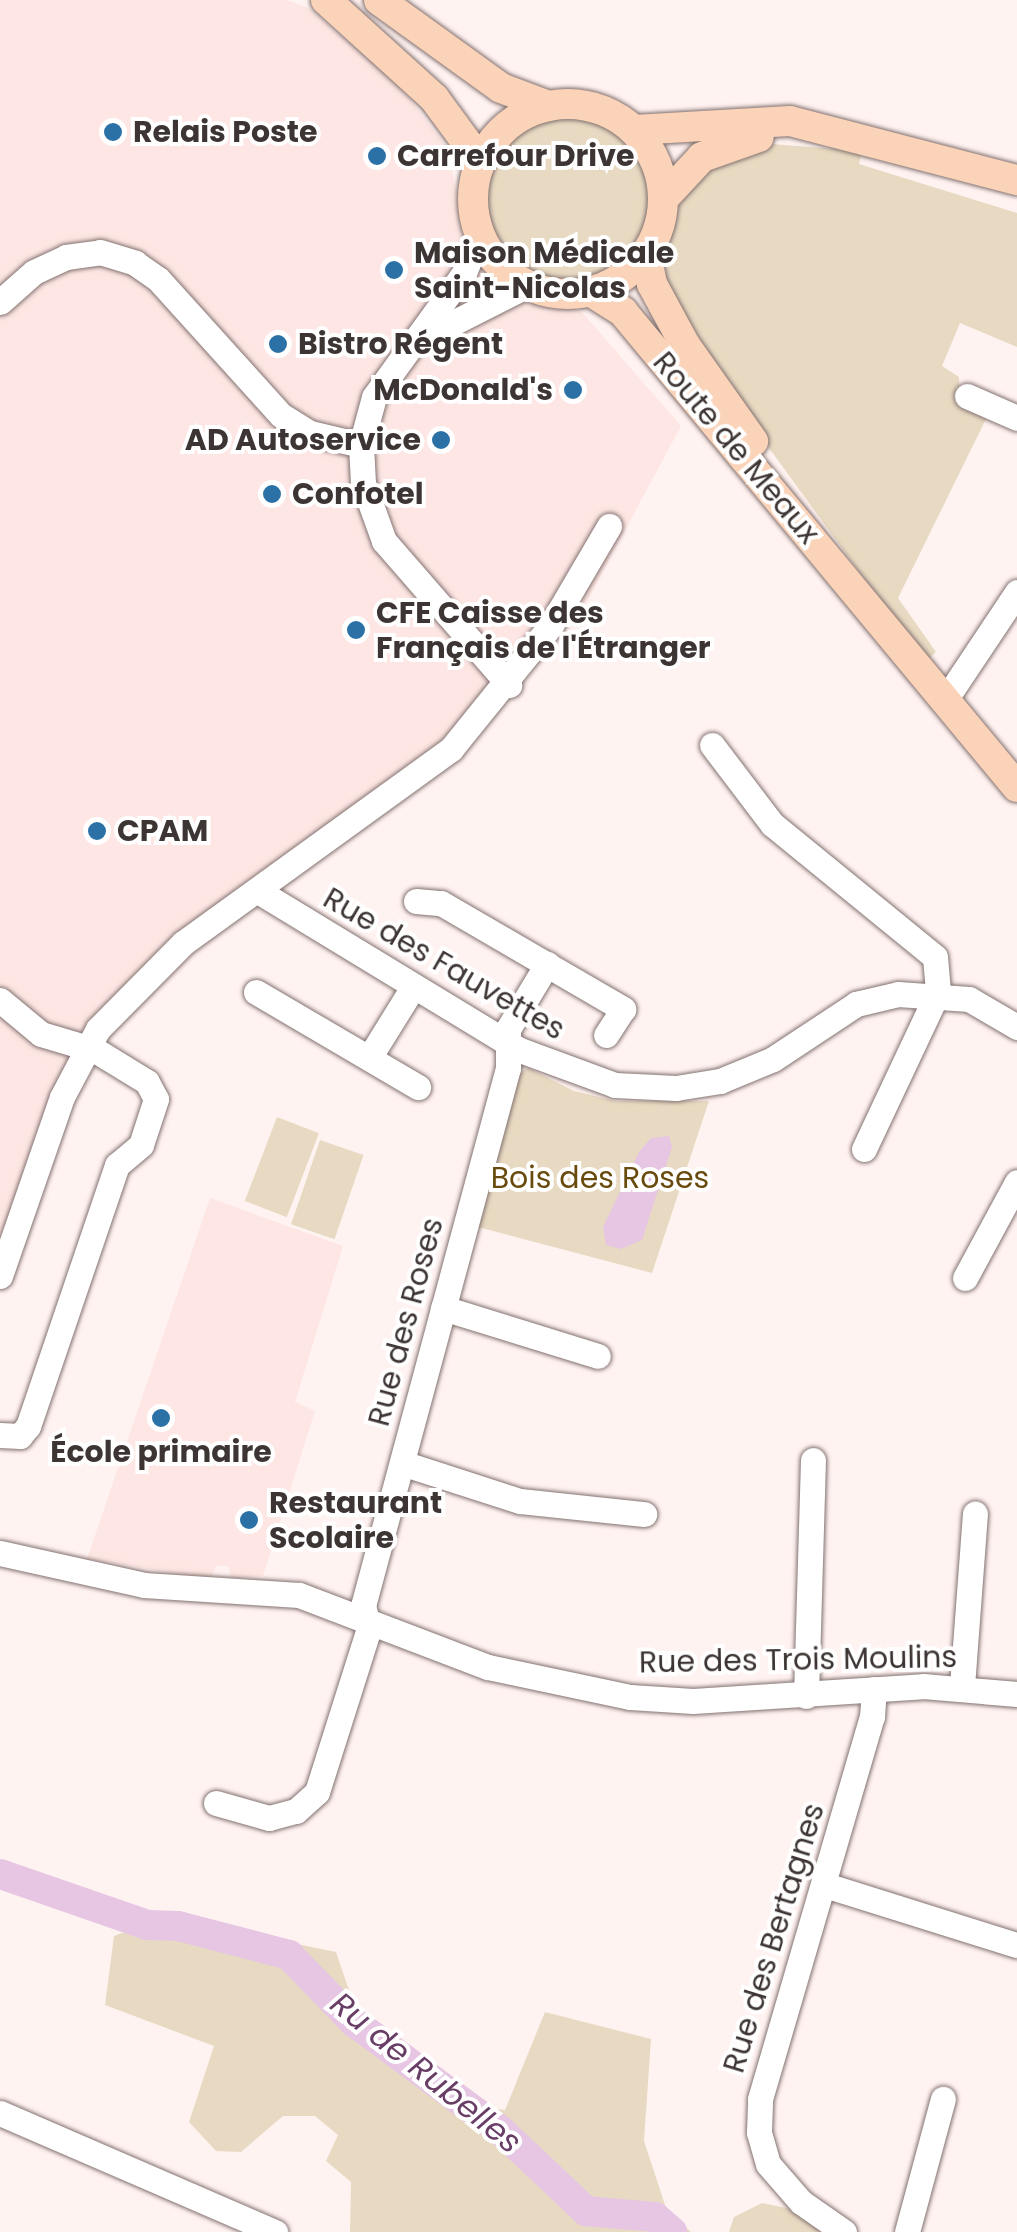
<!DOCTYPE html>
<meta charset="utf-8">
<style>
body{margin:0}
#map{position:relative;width:1017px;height:2232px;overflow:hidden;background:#fff3f1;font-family:Poppins,sans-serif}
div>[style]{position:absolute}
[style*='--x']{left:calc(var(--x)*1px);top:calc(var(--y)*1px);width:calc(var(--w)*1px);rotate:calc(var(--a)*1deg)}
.built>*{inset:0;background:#fde6e3}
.green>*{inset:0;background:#e8dac2;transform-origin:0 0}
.round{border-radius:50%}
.water>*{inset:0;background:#e6c6e3}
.river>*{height:30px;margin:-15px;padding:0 15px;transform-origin:15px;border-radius:15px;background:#e6c6e3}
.roads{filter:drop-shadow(0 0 2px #837270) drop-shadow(0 0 2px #837270)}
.minor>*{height:25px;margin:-12.5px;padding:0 12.5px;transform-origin:12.5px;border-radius:12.5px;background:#fff}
.major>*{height:30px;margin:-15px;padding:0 15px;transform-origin:15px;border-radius:15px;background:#fad3b9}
.major>.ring{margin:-15px;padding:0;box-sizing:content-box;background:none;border:30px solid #fad3b9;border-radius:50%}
.dots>*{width:28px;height:28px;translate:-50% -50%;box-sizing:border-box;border:5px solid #fff;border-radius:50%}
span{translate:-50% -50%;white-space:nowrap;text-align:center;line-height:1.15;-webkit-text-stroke:8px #fff;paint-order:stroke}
.poi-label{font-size:30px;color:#3d3534;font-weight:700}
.left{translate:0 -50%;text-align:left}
.right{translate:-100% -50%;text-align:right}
.street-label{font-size:30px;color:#3d3534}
.park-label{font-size:30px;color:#684b0d}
.water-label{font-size:32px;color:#693e66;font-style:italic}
</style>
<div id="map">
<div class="built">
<i style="clip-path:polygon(0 0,287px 0,308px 8px,396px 82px,448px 149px,465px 236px,490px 276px,524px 302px,582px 312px,681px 426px,586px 603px,566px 610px,468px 742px,193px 946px,90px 1048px,0 1285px)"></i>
<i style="clip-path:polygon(210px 1198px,343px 1246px,295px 1402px,315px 1411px,263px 1576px,232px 1578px,228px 1566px,216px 1566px,211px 1579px,87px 1559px)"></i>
</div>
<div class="green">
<i class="round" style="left:485px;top:115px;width:168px;height:168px"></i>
<i style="clip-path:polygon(772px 144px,862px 151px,859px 164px,1017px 213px,1017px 347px,960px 323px,942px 366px,959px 377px,960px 401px,987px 417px,898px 598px,936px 652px,925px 662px,755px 429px,666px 283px,665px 259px,680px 198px,697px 173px,732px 153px)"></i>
<i style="clip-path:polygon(528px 1068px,574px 1091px,616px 1101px,709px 1101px,652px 1273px,478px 1227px,516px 1075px)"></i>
<i style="left:277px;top:1117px;width:45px;height:90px;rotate:21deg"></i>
<i style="left:320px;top:1140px;width:46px;height:89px;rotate:19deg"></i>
<i style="clip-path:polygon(164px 1917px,336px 1952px,355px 2008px,482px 2107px,505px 2110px,545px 2012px,651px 2039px,644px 2141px,667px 2211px,691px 2232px,350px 2232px,351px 2182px,326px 2161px,338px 2135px,315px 2116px,283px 2116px,241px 2152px,216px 2151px,189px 2122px,214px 2046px,105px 2005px,114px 1936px)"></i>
<i style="clip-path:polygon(762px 2203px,796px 2210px,825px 2232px,729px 2232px,734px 2217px)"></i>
</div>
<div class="water">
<i style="clip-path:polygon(669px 1136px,672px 1147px,642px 1240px,621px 1249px,606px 1245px,603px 1227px,639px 1152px,651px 1138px)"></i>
</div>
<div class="river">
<i style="--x:0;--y:1874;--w:156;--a:19.1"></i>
<i style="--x:147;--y:1925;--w:31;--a:2"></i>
<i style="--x:178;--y:1926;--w:115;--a:14.6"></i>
<i style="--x:289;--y:1955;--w:95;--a:45.9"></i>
<i style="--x:355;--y:2023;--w:179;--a:36.4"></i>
<i style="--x:499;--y:2129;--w:120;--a:43.3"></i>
<i style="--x:586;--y:2211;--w:69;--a:5"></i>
<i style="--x:655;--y:2217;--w:23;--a:41"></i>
</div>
<div class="roads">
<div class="minor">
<i style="--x:480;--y:233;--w:43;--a:111.8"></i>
<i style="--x:464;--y:273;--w:153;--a:126"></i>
<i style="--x:374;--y:397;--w:50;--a:105.2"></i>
<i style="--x:361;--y:445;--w:38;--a:87"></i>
<i style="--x:363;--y:483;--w:62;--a:70.1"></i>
<i style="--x:384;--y:541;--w:191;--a:49"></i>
<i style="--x:0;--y:302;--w:45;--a:-41.4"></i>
<i style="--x:34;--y:272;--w:35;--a:-25"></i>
<i style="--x:66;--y:257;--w:34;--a:-8"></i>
<i style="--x:100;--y:252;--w:37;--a:17"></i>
<i style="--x:135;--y:263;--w:28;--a:35"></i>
<i style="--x:158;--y:279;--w:183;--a:47.9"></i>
<i style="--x:281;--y:415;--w:34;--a:32"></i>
<i style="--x:310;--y:433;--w:52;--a:13.2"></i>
<i style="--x:425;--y:337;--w:115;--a:-26.8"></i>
<i style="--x:967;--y:396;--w:55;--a:23.7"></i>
<i style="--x:945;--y:700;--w:130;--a:-56.3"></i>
<i style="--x:712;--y:745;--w:99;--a:52.8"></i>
<i style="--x:772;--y:824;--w:210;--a:39.2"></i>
<i style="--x:935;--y:957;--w:35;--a:85"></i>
<i style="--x:258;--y:891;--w:306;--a:31.3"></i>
<i style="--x:520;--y:1050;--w:101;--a:20.2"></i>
<i style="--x:615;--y:1085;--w:61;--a:2.8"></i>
<i style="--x:676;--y:1088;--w:45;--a:-9"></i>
<i style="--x:720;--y:1081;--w:57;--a:-22.5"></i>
<i style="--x:773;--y:1059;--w:100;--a:-33.5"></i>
<i style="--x:856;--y:1004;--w:43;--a:-13.4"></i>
<i style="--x:898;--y:994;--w:71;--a:4"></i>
<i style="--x:969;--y:999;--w:56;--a:30.3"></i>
<i style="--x:416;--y:901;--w:25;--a:5"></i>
<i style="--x:441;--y:903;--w:211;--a:30.2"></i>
<i style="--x:623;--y:1009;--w:31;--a:123"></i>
<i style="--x:256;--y:992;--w:188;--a:30.4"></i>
<i style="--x:0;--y:1000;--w:53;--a:39.7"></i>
<i style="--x:41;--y:1034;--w:56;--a:16.5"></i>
<i style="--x:95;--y:1050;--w:61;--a:31.6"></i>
<i style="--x:147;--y:1082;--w:19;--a:62"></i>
<i style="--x:156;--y:1099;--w:48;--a:108.1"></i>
<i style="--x:141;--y:1145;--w:31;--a:140"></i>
<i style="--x:117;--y:1165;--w:276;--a:108.8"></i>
<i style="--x:28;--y:1426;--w:13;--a:129"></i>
<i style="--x:20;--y:1436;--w:20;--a:-177"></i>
<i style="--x:369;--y:1058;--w:84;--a:-58.2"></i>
<i style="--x:864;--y:1149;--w:174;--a:-64.8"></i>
<i style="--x:0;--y:1276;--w:189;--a:-70.9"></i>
<i style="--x:62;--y:1097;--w:77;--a:-62.1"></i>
<i style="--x:98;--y:1029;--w:121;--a:-45.3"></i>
<i style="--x:183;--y:943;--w:331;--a:-35.9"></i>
<i style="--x:451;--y:749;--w:159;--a:-51.1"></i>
<i style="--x:551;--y:625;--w:115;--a:-59.6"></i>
<i style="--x:965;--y:1278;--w:109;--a:-61.6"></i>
<i style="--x:443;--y:1308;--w:162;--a:17.2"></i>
<i style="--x:402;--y:1463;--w:124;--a:17.9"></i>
<i style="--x:520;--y:1501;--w:125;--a:6"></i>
<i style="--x:0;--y:1553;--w:148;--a:12.5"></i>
<i style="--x:144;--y:1585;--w:155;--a:3.7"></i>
<i style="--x:299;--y:1595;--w:202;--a:20.9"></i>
<i style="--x:488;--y:1667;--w:145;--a:11.9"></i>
<i style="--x:630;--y:1697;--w:63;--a:3.6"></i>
<i style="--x:693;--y:1701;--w:230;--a:-3.7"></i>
<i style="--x:923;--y:1686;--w:94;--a:4.9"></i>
<i style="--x:962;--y:1686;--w:173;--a:-85.7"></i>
<i style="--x:806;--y:1696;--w:236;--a:-88.3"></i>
<i style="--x:216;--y:1803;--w:55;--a:15.8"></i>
<i style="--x:269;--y:1818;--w:28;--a:-15"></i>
<i style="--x:296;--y:1811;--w:28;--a:-42"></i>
<i style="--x:317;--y:1792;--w:172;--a:-72.4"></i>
<i style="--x:369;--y:1628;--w:23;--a:-105"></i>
<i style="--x:363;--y:1606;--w:557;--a:-74.92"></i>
<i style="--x:508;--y:1068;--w:39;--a:-90"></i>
<i style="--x:508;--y:1029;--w:76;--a:-59"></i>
<i style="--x:825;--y:1885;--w:201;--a:17.4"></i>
<i style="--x:0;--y:2113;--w:300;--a:23.4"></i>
<i style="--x:844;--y:2232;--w:52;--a:-145.1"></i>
<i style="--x:801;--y:2202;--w:50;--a:-131"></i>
<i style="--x:768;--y:2164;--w:33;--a:-106"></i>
<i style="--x:759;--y:2132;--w:33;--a:-88"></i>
<i style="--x:760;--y:2099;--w:398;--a:-73.7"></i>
<i style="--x:872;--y:1717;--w:28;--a:-86"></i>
<i style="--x:907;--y:2232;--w:138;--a:-74.9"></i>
</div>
<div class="major">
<i style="--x:326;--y:0;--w:146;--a:42.2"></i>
<i style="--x:434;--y:98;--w:66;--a:53.7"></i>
<i style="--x:473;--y:151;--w:18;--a:74"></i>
<i style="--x:379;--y:0;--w:150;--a:35.8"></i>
<i style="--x:501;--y:88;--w:51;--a:20.6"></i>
<i class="ring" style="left:473px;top:104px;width:160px;height:160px"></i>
<i style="--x:634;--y:130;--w:156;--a:-3.3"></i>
<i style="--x:790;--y:121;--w:235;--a:14.6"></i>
<i style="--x:663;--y:199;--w:57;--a:-47.1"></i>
<i style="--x:702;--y:157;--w:60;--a:-19.3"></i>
<i style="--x:646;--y:255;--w:30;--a:78"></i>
<i style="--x:652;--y:284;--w:69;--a:61.6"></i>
<i style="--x:685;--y:345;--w:118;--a:54.7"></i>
<i style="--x:590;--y:291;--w:39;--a:32"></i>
<i style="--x:623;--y:312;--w:617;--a:50.33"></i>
</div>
</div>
<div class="dots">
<i style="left:113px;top:132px;background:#2c71a6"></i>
<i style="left:377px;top:156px;background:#2c71a6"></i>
<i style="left:394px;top:270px;background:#2c71a6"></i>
<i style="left:278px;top:344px;background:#2c71a6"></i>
<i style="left:573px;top:390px;background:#2c71a6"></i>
<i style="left:441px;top:440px;background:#2c71a6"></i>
<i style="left:272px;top:494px;background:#2c71a6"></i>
<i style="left:356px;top:630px;background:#2c71a6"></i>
<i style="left:97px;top:831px;background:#2c71a6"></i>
<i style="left:161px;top:1418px;background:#2c71a6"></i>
<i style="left:249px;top:1520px;background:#2c71a6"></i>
</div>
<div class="poi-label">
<span class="left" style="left:133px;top:132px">Relais Poste</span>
<span class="left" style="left:397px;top:156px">Carrefour Drive</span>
<span class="left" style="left:414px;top:270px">Maison Médicale<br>Saint-Nicolas</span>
<span class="left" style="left:298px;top:344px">Bistro Régent</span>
<span class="right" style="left:553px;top:390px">McDonald's</span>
<span class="right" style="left:421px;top:440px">AD Autoservice</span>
<span class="left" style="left:292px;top:494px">Confotel</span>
<span class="left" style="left:376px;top:630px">CFE Caisse des<br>Français de l'Étranger</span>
<span class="left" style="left:117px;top:831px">CPAM</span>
<span style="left:161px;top:1452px">École primaire</span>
<span class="left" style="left:269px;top:1520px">Restaurant<br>Scolaire</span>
</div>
<div class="street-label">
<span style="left:736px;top:448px;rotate:50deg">Route de Meaux</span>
<span style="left:444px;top:964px;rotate:30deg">Rue des Fauvettes</span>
<span style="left:406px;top:1322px;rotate:-75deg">Rue des Roses</span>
<span style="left:798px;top:1660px;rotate:-1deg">Rue des Trois Moulins</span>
<span style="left:774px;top:1938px;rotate:-73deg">Rue des Bertagnes</span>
</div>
<div class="park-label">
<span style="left:600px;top:1178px">Bois des Roses</span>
</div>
<div class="water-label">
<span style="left:426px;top:2073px;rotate:39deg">Ru de Rubelles</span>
</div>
</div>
